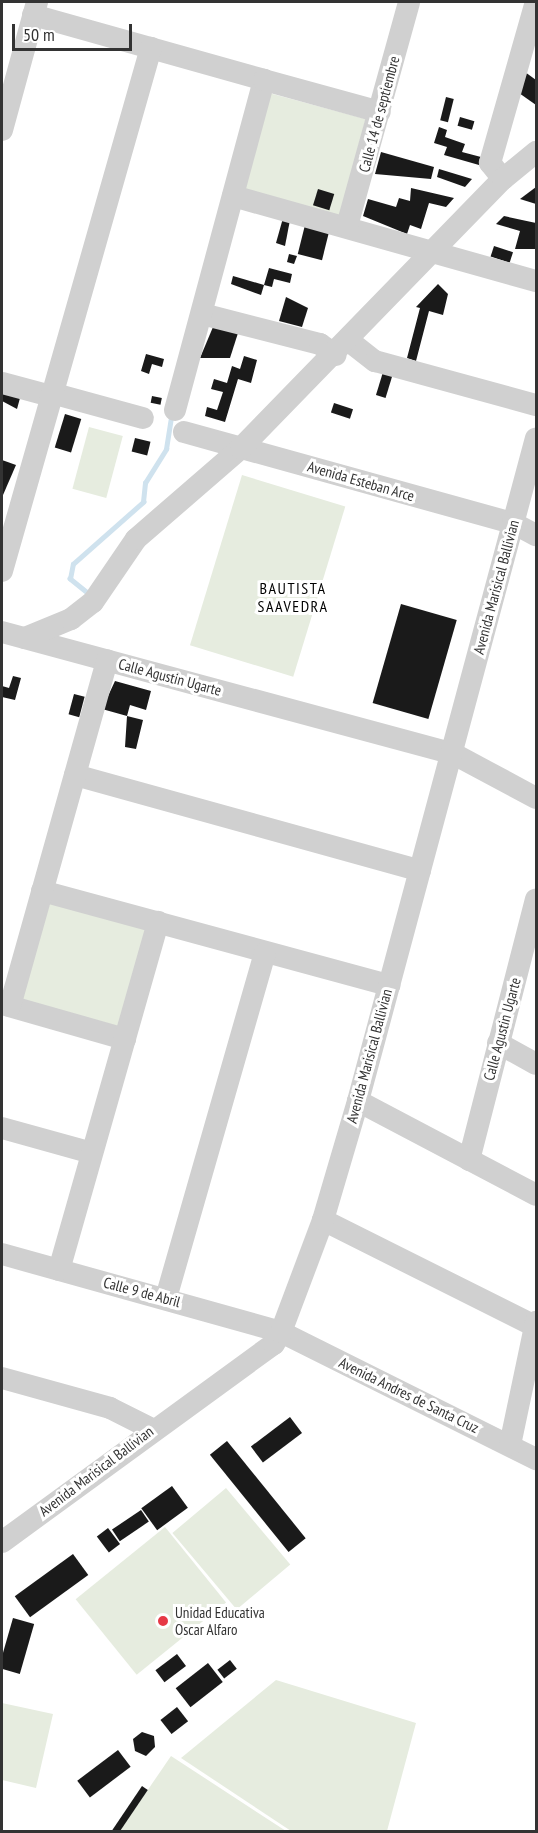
<!DOCTYPE html>
<style>
body{margin:0}
#map{position:relative;width:538px;height:1833px;overflow:hidden;background:#fff;font-family:"PT Sans Narrow",sans-serif}
div>[style]{position:absolute}
[style*='--x']{left:calc(var(--x)*1px);top:calc(var(--y)*1px);width:calc(var(--w)*1px);rotate:calc(var(--a)*1deg)}
.green>*{inset:0;background:#e6ecdf;transform-origin:0 0}
.stream>*{height:4.5px;margin:-2.25px;padding:0 2.25px;transform-origin:2.25px;border-radius:2.25px;background:#cfe2ee}
.building>*{inset:0;background:#1a1a1a;transform-origin:0 0}
.minor>*{height:22px;margin:-11px;padding:0 11px;transform-origin:11px;border-radius:11px;background:#d0d0d0}
.dots>*{width:16px;height:16px;translate:-50% -50%;box-sizing:border-box;border:3px solid #fff;border-radius:50%}
span{translate:-50% -50%;white-space:nowrap;text-align:center;line-height:1.15;-webkit-text-stroke:6px #fff;paint-order:stroke}
.street-label{font-size:15px;color:#333}
.poi-label{font-size:15px;color:#333}
.left{translate:0 -50%;text-align:left}
.neighbourhood-label{font-size:16px;color:#000;letter-spacing:1.5px}
.frame{position:absolute;inset:0;border:3px solid #333;pointer-events:none}
.scale{position:absolute;left:12px;top:24px;width:120px;height:27px;box-sizing:border-box;border:3px solid #333;border-top:0;padding-left:8px;font-size:18px;line-height:21px;white-space:nowrap;color:#333;-webkit-text-stroke:4px #fff;paint-order:stroke}
</style>
<div id="map">
<div class="green">
<i style="left:269px;top:93px;width:100px;height:101px;rotate:15deg"></i>
<i style="left:89px;top:427px;width:35px;height:64px;rotate:15deg"></i>
<i style="left:242px;top:475px;width:108px;height:178px;rotate:17deg"></i>
<i style="clip-path:polygon(51px 900px,146px 925px,123px 1025px,112px 1028px,19px 1000px)"></i>
<i style="left:226px;top:1488px;width:100px;height:70px;rotate:50deg"></i>
<i style="left:165px;top:1527px;width:97px;height:115px;rotate:51deg"></i>
<i style="clip-path:polygon(276px 1680px,416px 1723px,387px 1831px,291px 1831px,181px 1758px)"></i>
<i style="clip-path:polygon(2px 1703px,53px 1714px,36px 1788px,2px 1780px)"></i>
<i style="clip-path:polygon(171px 1756px,286px 1831px,119px 1832px)"></i>
</div>
<div class="stream">
<i style="--x:86;--y:592;--w:21;--a:-141"></i>
<i style="--x:70;--y:579;--w:15;--a:-79"></i>
<i style="--x:73;--y:564;--w:94;--a:-41.5"></i>
<i style="--x:143;--y:502;--w:19;--a:-84"></i>
<i style="--x:145;--y:483;--w:40;--a:-58"></i>
<i style="--x:166;--y:449;--w:31;--a:-81"></i>
</div>
<div class="building">
<i style="clip-path:polygon(525px 72px,536px 80px,536px 105px,519px 93px)"></i>
<i style="left:446px;top:97px;width:8px;height:24px;rotate:14deg"></i>
<i style="left:460px;top:117px;width:15px;height:9px;rotate:16deg"></i>
<i style="clip-path:polygon(439px 127px,447px 130px,445px 137px,465px 144px,462px 152px,481px 157px,479px 165px,444px 155px,447px 147px,434px 143px)"></i>
<i style="clip-path:polygon(381px 152px,434px 167px,431px 179px,375px 174px)"></i>
<i style="clip-path:polygon(439px 169px,472px 179px,465px 187px,437px 177px)"></i>
<i style="clip-path:polygon(536px 187px,536px 204px,520px 199px)"></i>
<i style="clip-path:polygon(411px 188px,454px 198px,446px 207px,429px 203px,421px 229px,410px 225px,407px 234px,363px 216px,368px 199px,396px 207px,399px 198px,410px 201px)"></i>
<i style="left:318px;top:189px;width:17px;height:17px;rotate:17deg"></i>
<i style="clip-path:polygon(504px 216px,536px 223px,535px 249px,515px 249px,520px 231px,496px 224px)"></i>
<i style="clip-path:polygon(283px 218px,290px 220px,285px 246px,276px 243px)"></i>
<i style="left:305px;top:225px;width:25px;height:30px;rotate:14deg"></i>
<i style="left:494px;top:246px;width:20px;height:11px;rotate:18deg"></i>
<i style="clip-path:polygon(289px 254px,297px 256px,294px 264px,287px 262px)"></i>
<i style="clip-path:polygon(269px 268px,292px 274px,290px 283px,274px 279px,272px 287px,264px 285px)"></i>
<i style="clip-path:polygon(233px 276px,264px 285px,261px 295px,231px 284px)"></i>
<i style="clip-path:polygon(438px 284px,448px 294px,443px 315px,429px 311px,416px 361px,407px 358px,420px 308px,416px 307px)"></i>
<i style="clip-path:polygon(286px 297px,308px 308px,302px 327px,279px 321px)"></i>
<i style="clip-path:polygon(213px 327px,238px 333px,230px 358px,200px 358px)"></i>
<i style="clip-path:polygon(146px 354px,164px 359px,162px 367px,152px 364px,149px 374px,141px 371px)"></i>
<i style="clip-path:polygon(244px 356px,257px 360px,251px 383px,238px 379px,225px 422px,205px 416px,207px 407px,217px 410px,223px 392px,211px 389px,214px 379px,227px 383px,232px 366px,240px 369px)"></i>
<i style="left:383px;top:372px;width:10px;height:24px;rotate:17deg"></i>
<i style="clip-path:polygon(2px 393px,20px 398px,17px 409px,2px 401px)"></i>
<i style="left:152px;top:396px;width:10px;height:7px;rotate:11deg"></i>
<i style="left:334px;top:403px;width:20px;height:10px;rotate:18deg"></i>
<i style="left:65px;top:414px;width:17px;height:35px;rotate:17deg"></i>
<i style="left:135px;top:438px;width:16px;height:14px;rotate:14deg"></i>
<i style="clip-path:polygon(2px 460px,16px 465px,3px 495px,2px 494px)"></i>
<i style="left:401px;top:604px;width:58px;height:103px;rotate:16deg"></i>
<i style="clip-path:polygon(13px 676px,21px 678px,15px 700px,2px 697px,2px 686px,9px 688px)"></i>
<i style="clip-path:polygon(115px 681px,151px 691px,146px 710px,130px 705px,127px 716px,143px 720px,136px 749px,125px 747px,127px 716px,102px 709px)"></i>
<i style="left:74px;top:694px;width:11px;height:21px;rotate:15deg"></i>
<i style="left:290px;top:1417px;width:20px;height:49px;rotate:53deg"></i>
<i style="left:227px;top:1441px;width:125px;height:22px;rotate:51deg"></i>
<i style="left:172px;top:1486px;width:27px;height:38px;rotate:54deg"></i>
<i style="left:141px;top:1510px;width:14px;height:35px;rotate:56deg"></i>
<i style="left:108px;top:1528px;width:20px;height:14px;rotate:53deg"></i>
<i style="left:73px;top:1554px;width:26px;height:72px;rotate:54deg"></i>
<i style="left:13px;top:1618px;width:22px;height:52px;rotate:16deg"></i>
<i style="left:177px;top:1654px;width:15px;height:27px;rotate:53deg"></i>
<i style="left:230px;top:1660px;width:11px;height:16px;rotate:52deg"></i>
<i style="left:208px;top:1663px;width:24px;height:41px;rotate:52deg"></i>
<i style="left:177px;top:1707px;width:18px;height:21px;rotate:52deg"></i>
<i style="clip-path:polygon(142px 1732px,154px 1736px,155px 1747px,146px 1756px,135px 1751px,133px 1739px)"></i>
<i style="left:118px;top:1750px;width:21px;height:51px;rotate:53deg"></i>
<i style="left:142px;top:1786px;width:7px;height:56px;rotate:34deg"></i>
</div>
<div class="minor">
<i style="--x:33;--y:15;--w:240;--a:15.7"></i>
<i style="--x:2;--y:130;--w:133;--a:-74.7"></i>
<i style="--x:503;--y:179;--w:21;--a:-129"></i>
<i style="--x:490;--y:163;--w:167;--a:-74.1"></i>
<i style="--x:233;--y:196;--w:315;--a:15.7"></i>
<i style="--x:347;--y:226;--w:232;--a:-74.5"></i>
<i style="--x:202;--y:314;--w:122;--a:14.3"></i>
<i style="--x:320;--y:344;--w:19;--a:35"></i>
<i style="--x:349;--y:341;--w:33;--a:38"></i>
<i style="--x:375;--y:361;--w:167;--a:15.3"></i>
<i style="--x:2;--y:383;--w:51;--a:14.9"></i>
<i style="--x:55;--y:394;--w:91;--a:15.3"></i>
<i style="--x:175;--y:410;--w:342;--a:-74.9"></i>
<i style="--x:264;--y:80;--w:120;--a:15.4"></i>
<i style="--x:184;--y:432;--w:341;--a:15.5"></i>
<i style="--x:513;--y:523;--w:26;--a:28"></i>
<i style="--x:2;--y:571;--w:544;--a:-74.1"></i>
<i style="--x:2;--y:632;--w:466;--a:15.1"></i>
<i style="--x:452;--y:753;--w:95;--a:28.2"></i>
<i style="--x:25;--y:638;--w:50;--a:-22.4"></i>
<i style="--x:71;--y:619;--w:28;--a:-38"></i>
<i style="--x:93;--y:602;--w:76;--a:-55.7"></i>
<i style="--x:136;--y:539;--w:139;--a:-40.9"></i>
<i style="--x:241;--y:448;--w:376;--a:-45.8"></i>
<i style="--x:503;--y:179;--w:43;--a:-39.3"></i>
<i style="--x:75;--y:775;--w:358;--a:15.5"></i>
<i style="--x:42;--y:891;--w:360;--a:15.2"></i>
<i style="--x:2;--y:1004;--w:128;--a:15.9"></i>
<i style="--x:10;--y:1006;--w:359;--a:-74.3"></i>
<i style="--x:498;--y:1043;--w:43;--a:28.9"></i>
<i style="--x:358;--y:1101;--w:201;--a:27.8"></i>
<i style="--x:2;--y:1128;--w:93;--a:15.5"></i>
<i style="--x:469;--y:1160;--w:269;--a:-75.6"></i>
<i style="--x:323;--y:1220;--w:237;--a:26.6"></i>
<i style="--x:2;--y:1254;--w:290;--a:15.6"></i>
<i style="--x:281;--y:1332;--w:285;--a:26.5"></i>
<i style="--x:59;--y:1270;--w:362;--a:-74.1"></i>
<i style="--x:166;--y:1298;--w:359;--a:-74"></i>
<i style="--x:2;--y:1378;--w:112;--a:15.5"></i>
<i style="--x:110;--y:1408;--w:47;--a:26.6"></i>
<i style="--x:510;--y:1445;--w:126;--a:-78.1"></i>
<i style="--x:2;--y:1542;--w:336;--a:-36.1"></i>
<i style="--x:274;--y:1344;--w:14;--a:-60"></i>
<i style="--x:281;--y:1332;--w:120;--a:-69.4"></i>
<i style="--x:323;--y:1220;--w:124;--a:-73.6"></i>
<i style="--x:358;--y:1101;--w:686;--a:-74.97"></i>
</div>
<div class="dots">
<i style="left:163px;top:1621px;background:#e63946"></i>
</div>
<div class="street-label">
<span style="left:379px;top:114px;rotate:-75deg">Calle 14 de septiembre</span>
<span style="left:361px;top:481px;rotate:16deg">Avenida Esteban Arce</span>
<span style="left:496px;top:587px;rotate:-75deg">Avenida Marisical Ballivian</span>
<span style="left:170px;top:677px;rotate:15deg">Calle Agustin Ugarte</span>
<span style="left:502px;top:1029px;rotate:-75deg">Calle Agustin Ugarte</span>
<span style="left:369px;top:1056px;rotate:-75deg">Avenida Marisical Ballivian</span>
<span style="left:142px;top:1292px;rotate:15deg">Calle 9 de Abril</span>
<span style="left:409px;top:1395px;rotate:26deg">Avenida Andres de Santa Cruz</span>
<span style="left:96px;top:1471px;rotate:-37deg">Avenida Marisical Ballivian</span>
</div>
<div class="poi-label">
<span class="left" style="left:175px;top:1621px">Unidad Educativa<br>Oscar Alfaro</span>
</div>
<div class="neighbourhood-label">
<span style="left:293px;top:597px">BAUTISTA<br>SAAVEDRA</span>
</div>
<div class="frame"></div>
<div class="scale">50 m</div>
</div>
